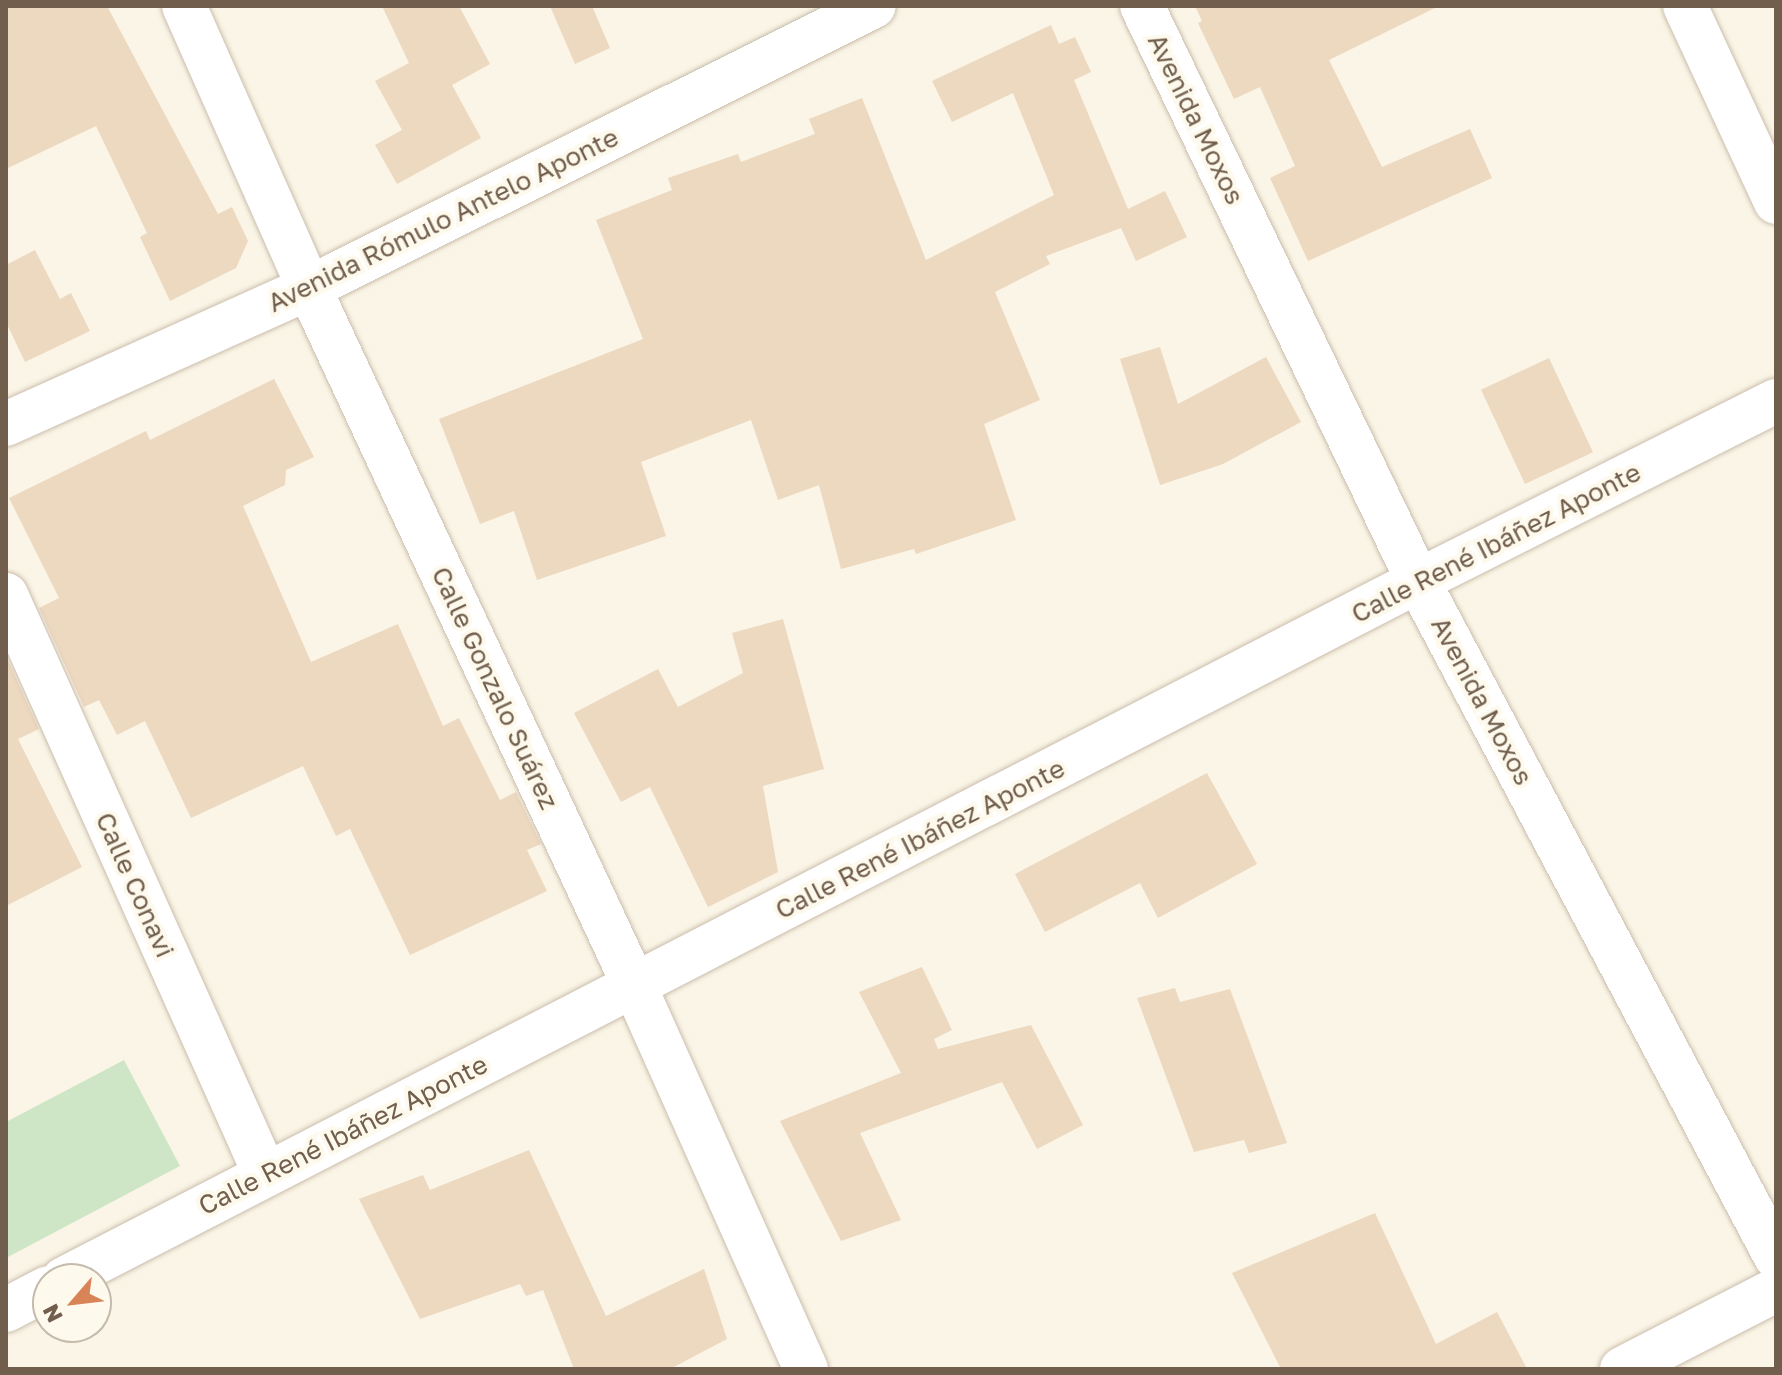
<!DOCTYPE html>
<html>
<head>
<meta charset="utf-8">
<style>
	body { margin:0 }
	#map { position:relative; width:1782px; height:1375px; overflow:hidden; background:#faf5e6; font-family:"Golos Text",sans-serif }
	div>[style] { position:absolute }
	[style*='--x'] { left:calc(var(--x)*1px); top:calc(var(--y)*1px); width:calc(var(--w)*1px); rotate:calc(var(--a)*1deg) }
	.green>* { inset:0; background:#cfe6c6 }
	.building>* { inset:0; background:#edd8c0; transform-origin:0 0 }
	.roads { filter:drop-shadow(0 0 2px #cbbdad) drop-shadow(0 0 2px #cbbdad) }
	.minor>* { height:44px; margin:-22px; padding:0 22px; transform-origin:22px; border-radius:22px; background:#fff }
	span { translate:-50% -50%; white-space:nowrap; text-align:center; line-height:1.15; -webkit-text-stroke:8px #fdf9ec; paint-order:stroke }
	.street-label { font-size:26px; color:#715e4d }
	.frame { position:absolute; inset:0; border:8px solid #715e4d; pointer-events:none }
	.north { position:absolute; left:32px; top:1263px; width:80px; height:80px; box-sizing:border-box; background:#fdf9ec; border:2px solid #c5bbac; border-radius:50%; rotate:242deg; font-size:22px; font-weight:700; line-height:32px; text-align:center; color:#715e4d }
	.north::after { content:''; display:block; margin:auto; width:28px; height:36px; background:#d88457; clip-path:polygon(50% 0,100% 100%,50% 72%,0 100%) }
</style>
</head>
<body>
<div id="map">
	<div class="green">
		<i style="clip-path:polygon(124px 1060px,180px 1166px,6px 1258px,6px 1122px)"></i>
	</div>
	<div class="building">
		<i style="clip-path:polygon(6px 6px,107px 6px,218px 214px,232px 207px,248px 241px,236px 268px,170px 301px,140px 237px,147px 233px,96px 126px,6px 169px)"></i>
		<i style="clip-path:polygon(382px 6px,459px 6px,490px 64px,452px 85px,481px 138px,397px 184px,375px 145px,402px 130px,375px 81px,409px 63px)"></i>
		<i style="clip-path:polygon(550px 6px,592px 6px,610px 48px,575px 64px)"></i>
		<i style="clip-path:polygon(1195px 6px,1439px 6px,1329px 60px,1382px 167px,1470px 129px,1492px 178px,1308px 261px,1270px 178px,1295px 166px,1260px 87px,1234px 99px,1198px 23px,1202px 21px)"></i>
		<i style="clip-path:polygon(1051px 25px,1059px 44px,1075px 37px,1091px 72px,1074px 80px,1128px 209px,1165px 191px,1187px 237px,1136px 261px,1121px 228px,1046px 256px,1050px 264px,995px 292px,1040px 400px,984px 424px,1016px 520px,916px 554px,914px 549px,841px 569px,819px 485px,778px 500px,751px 420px,641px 462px,666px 536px,537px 580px,514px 511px,480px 524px,439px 419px,643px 339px,596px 220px,672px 190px,668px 178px,738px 154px,741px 162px,815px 134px,809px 119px,862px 98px,926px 260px,1054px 195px,1013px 93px,952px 122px,932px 81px)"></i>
		<i style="clip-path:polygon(35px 250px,60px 299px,71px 293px,90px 331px,25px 362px,6px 322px,6px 265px)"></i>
		<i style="clip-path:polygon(1160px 347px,1178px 404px,1266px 357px,1301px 422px,1223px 464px,1160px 485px,1120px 359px)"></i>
		<i style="left:1549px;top:358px;width:104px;height:75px;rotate:65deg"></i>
		<i style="clip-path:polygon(274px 379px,314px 457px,286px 470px,285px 485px,243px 506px,311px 662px,398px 624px,443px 726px,459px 718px,500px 800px,516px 792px,541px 844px,527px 850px,547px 891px,410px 955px,350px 829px,336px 836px,303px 766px,191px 818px,145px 721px,117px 735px,99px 700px,84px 707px,39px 608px,59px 598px,9px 498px,146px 431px,150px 440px)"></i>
		<i style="clip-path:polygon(783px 619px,824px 769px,763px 786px,778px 872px,708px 907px,650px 787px,621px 802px,574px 713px,658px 669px,678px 707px,743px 673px,732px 633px)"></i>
		<i style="clip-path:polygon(6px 656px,39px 729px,18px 739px,82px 867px,6px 906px)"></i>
		<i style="clip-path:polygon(1207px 773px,1257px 864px,1158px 918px,1140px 883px,1045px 932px,1015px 874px)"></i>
		<i style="clip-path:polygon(922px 967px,952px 1030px,934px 1039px,938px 1049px,1031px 1025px,1083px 1125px,1037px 1149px,1002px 1082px,860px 1133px,901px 1220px,841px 1241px,780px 1121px,901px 1073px,859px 992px)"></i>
		<i style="clip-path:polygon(1175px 988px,1180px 1002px,1230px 989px,1287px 1143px,1249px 1153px,1244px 1140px,1194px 1152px,1137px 998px)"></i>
		<i style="clip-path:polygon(529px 1150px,606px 1316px,704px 1269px,727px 1339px,670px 1369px,574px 1369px,543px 1290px,526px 1296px,520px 1284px,420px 1319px,359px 1199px,423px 1175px,430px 1190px)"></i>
		<i style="clip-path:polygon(1375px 1213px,1436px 1344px,1497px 1312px,1527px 1369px,1281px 1369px,1232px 1273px)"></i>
	</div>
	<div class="roads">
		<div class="minor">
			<i style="--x:184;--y:6;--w:308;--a:66.1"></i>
			<i style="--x:309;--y:288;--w:771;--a:65"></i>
			<i style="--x:635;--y:987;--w:419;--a:65.9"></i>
			<i style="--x:1142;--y:6;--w:638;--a:64.36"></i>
			<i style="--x:1418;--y:581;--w:765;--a:62.09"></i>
			<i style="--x:1685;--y:6;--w:216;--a:65.1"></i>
			<i style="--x:6;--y:424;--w:332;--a:-24.2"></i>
			<i style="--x:309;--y:288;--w:631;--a:-26.52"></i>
			<i style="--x:6;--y:595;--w:634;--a:65.9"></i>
			<i style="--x:64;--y:1279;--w:1523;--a:-27.27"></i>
			<i style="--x:1418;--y:581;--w:401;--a:-26.7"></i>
			<i style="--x:6;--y:1310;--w:47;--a:-27.6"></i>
			<i style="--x:1622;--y:1369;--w:173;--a:-27.2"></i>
		</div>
	</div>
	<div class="street-label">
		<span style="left:1196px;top:119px;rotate:64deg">Avenida Moxos</span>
		<span style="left:443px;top:220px;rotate:-26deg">Avenida Rómulo Antelo Aponte</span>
		<span style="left:1496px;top:543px;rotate:-27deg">Calle René Ibáñez Aponte</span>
		<span style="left:495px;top:688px;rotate:65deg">Calle Gonzalo Suárez</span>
		<span style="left:1482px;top:701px;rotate:62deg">Avenida Moxos</span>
		<span style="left:920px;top:839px;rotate:-27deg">Calle René Ibáñez Aponte</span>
		<span style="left:135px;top:885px;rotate:66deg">Calle Conavi</span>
		<span style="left:343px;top:1135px;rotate:-27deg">Calle René Ibáñez Aponte</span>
	</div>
	<div class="frame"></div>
	<div class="north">N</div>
</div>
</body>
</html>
